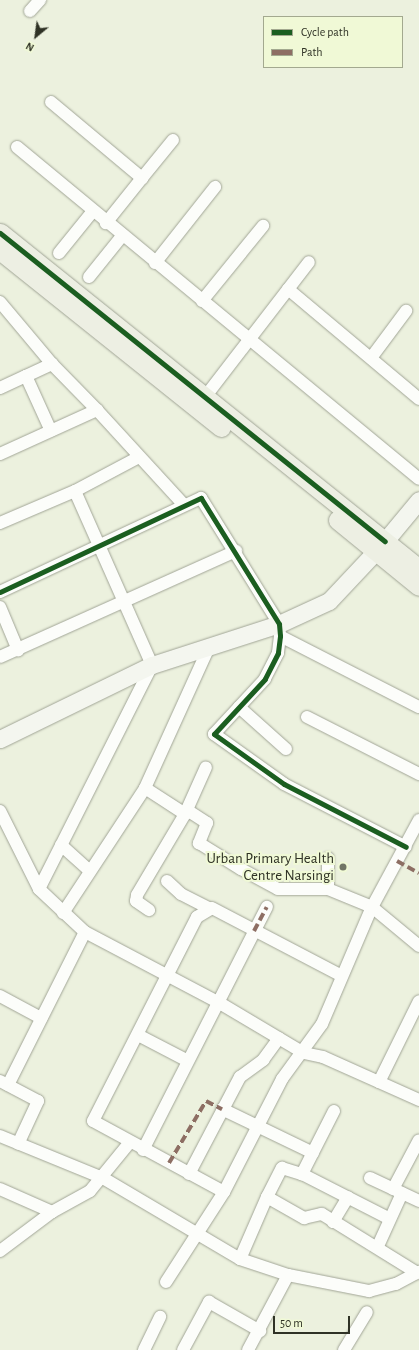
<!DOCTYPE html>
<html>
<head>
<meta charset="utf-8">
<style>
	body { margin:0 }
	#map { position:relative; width:419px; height:1350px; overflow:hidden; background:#ecf1de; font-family:"Alegreya Sans",sans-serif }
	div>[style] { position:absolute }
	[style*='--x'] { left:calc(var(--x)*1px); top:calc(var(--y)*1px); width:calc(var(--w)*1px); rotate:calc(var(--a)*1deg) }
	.roads { filter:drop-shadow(0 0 1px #a1a596) drop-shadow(0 0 1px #a1a596) }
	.street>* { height:12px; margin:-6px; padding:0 6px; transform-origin:6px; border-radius:6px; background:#fcfdfa }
	.secondary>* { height:17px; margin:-8.5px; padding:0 8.5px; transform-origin:8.5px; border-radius:8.5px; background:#f4f6ef }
	.primary>* { height:19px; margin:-9.5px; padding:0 9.5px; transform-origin:9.5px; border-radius:9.5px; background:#edefe3 }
	.quiet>* { height:4px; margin-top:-2px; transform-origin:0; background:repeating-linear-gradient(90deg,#8d6e63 0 8px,transparent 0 12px) }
	.cycleway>* { height:5px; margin:-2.5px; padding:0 2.5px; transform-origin:2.5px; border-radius:2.5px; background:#1b5e20 }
	.dots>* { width:11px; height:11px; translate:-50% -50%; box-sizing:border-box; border:2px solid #f0f9d6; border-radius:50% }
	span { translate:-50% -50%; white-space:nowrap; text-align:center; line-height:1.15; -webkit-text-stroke:4px #f0f9d6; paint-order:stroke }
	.poi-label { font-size:15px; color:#2f3225 }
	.right { translate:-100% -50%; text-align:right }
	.legend { position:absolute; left:263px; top:16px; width:140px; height:52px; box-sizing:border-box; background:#f0f9d6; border:1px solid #a3a98f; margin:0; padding:5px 7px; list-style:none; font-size:12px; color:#2f3225 }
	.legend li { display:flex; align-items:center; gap:8px; height:20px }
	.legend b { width:20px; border:1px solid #a3a98f }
	.north { position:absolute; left:16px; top:16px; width:40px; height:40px; -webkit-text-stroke:3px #f0f9d6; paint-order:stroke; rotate:209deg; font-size:11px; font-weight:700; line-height:16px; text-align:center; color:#2f3225 }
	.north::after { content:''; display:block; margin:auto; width:14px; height:18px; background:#2f3225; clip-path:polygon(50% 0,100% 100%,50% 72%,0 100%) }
	.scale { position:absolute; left:273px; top:1316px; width:77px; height:18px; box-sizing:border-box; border:2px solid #2f3225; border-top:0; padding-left:5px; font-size:12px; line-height:14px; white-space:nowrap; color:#2f3225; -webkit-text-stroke:3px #f0f9d6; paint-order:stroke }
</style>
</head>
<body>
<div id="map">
	<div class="roads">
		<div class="street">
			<i style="--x:30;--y:11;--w:15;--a:-48"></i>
			<i style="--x:51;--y:102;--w:119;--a:39.9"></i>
			<i style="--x:142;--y:178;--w:58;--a:128.7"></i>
			<i style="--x:17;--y:147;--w:521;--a:39.55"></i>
			<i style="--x:142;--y:178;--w:49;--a:-50.8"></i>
			<i style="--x:59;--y:253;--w:54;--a:-51"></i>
			<i style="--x:155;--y:263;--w:97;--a:-51.7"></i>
			<i style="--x:89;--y:277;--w:53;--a:-51.2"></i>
			<i style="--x:288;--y:289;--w:171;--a:40"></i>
			<i style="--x:202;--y:301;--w:97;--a:-50.9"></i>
			<i style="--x:0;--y:302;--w:81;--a:50"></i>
			<i style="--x:52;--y:364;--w:64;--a:45.6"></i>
			<i style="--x:371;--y:358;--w:59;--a:-53.3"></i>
			<i style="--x:26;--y:376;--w:29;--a:-25"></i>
			<i style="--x:0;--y:388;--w:29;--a:-25"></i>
			<i style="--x:26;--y:376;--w:60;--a:65.6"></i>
			<i style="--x:205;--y:397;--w:170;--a:-52.4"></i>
			<i style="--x:0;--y:454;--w:107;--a:-24.4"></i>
			<i style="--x:97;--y:410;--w:129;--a:47.5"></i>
			<i style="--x:0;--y:523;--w:82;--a:-23.1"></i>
			<i style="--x:75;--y:491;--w:72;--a:-28"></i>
			<i style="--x:0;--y:592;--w:222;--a:-25.1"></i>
			<i style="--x:201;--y:498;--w:148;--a:58.2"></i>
			<i style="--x:279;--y:624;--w:12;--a:85"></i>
			<i style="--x:280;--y:636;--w:17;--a:97"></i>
			<i style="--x:278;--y:653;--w:29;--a:117"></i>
			<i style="--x:265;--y:679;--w:75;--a:132.8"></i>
			<i style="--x:214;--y:734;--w:86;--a:35.5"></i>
			<i style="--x:284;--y:784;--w:137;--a:27.3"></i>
			<i style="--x:0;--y:607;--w:47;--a:67.3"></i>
			<i style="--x:280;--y:636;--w:156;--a:27.1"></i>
			<i style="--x:0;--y:657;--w:259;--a:-24.2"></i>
			<i style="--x:239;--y:707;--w:63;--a:41.8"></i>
			<i style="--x:307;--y:717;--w:126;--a:27"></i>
			<i style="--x:145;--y:788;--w:48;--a:33"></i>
			<i style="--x:185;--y:814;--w:94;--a:120.7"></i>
			<i style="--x:137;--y:895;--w:6;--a:99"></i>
			<i style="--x:136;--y:901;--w:16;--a:35"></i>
			<i style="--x:187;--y:810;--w:24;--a:33"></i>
			<i style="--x:207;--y:823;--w:22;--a:112"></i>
			<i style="--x:199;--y:843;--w:49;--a:31.8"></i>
			<i style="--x:241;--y:869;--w:42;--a:28.4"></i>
			<i style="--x:278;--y:889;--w:50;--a:0"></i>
			<i style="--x:328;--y:889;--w:48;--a:22.2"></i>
			<i style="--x:372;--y:907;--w:61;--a:39.7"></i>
			<i style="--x:0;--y:811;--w:87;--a:63.4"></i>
			<i style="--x:39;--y:889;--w:63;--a:43.1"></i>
			<i style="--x:85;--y:932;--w:150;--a:27.8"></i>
			<i style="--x:218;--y:1002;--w:100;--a:30.7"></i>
			<i style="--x:304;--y:1053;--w:19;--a:12"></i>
			<i style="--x:323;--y:1057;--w:105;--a:24.1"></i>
			<i style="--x:185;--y:814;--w:51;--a:-65.9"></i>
			<i style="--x:61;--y:845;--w:39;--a:42"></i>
			<i style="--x:167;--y:881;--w:19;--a:43"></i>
			<i style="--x:181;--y:894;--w:30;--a:27"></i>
			<i style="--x:39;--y:889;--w:251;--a:-63.2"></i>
			<i style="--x:152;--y:665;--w:190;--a:-113.9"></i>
			<i style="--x:328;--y:889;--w:31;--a:-90"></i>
			<i style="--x:63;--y:913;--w:149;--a:-56.7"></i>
			<i style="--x:145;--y:788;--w:153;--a:-65.6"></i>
			<i style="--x:0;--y:996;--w:47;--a:28.2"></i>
			<i style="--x:138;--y:1035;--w:54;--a:27.5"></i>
			<i style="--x:0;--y:1081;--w:43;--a:27.8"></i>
			<i style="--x:38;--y:1101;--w:47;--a:114.9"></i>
			<i style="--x:379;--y:1082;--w:90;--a:-63.7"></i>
			<i style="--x:8;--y:1085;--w:171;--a:-63.3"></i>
			<i style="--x:222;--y:1109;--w:101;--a:25.8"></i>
			<i style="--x:334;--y:1111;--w:71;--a:116.9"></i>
			<i style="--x:302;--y:1174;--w:97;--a:27.1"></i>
			<i style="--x:0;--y:1136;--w:111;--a:22.2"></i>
			<i style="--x:103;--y:1178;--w:159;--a:30.6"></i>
			<i style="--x:240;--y:1259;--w:51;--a:18.4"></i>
			<i style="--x:288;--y:1275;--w:83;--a:11.2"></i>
			<i style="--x:369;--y:1291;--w:28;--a:-15"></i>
			<i style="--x:396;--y:1284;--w:26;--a:-28"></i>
			<i style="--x:143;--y:1150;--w:273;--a:-63"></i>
			<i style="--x:189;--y:1174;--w:110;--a:-62.3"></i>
			<i style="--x:240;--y:1077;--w:29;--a:-36"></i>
			<i style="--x:263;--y:1060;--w:27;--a:-54"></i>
			<i style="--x:370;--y:1178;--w:54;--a:25.1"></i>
			<i style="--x:0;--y:1189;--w:57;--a:23.9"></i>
			<i style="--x:393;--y:1189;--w:55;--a:-62"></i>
			<i style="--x:224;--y:1192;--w:149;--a:-151.5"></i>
			<i style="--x:93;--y:1121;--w:229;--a:-63"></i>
			<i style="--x:197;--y:917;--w:17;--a:-31"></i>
			<i style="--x:212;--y:908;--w:144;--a:27.6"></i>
			<i style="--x:267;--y:1197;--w:33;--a:-63"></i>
			<i style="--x:282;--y:1168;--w:21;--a:17"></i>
			<i style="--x:333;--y:1222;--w:29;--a:-59"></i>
			<i style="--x:378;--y:1246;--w:58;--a:-65.6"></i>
			<i style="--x:0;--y:1251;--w:65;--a:-36.9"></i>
			<i style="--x:52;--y:1212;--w:43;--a:-28.9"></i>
			<i style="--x:90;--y:1191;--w:63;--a:-50.8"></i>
			<i style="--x:240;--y:1259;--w:68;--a:-66.5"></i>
			<i style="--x:267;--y:1197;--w:43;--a:29.6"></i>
			<i style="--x:304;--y:1218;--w:18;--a:-13"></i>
			<i style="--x:322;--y:1214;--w:112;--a:31.8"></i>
			<i style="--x:166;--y:1282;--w:107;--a:-57.2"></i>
			<i style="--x:224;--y:1192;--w:127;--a:-62.8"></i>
			<i style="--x:282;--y:1079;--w:68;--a:-54"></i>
			<i style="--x:322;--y:1024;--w:127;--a:-66.9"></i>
			<i style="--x:372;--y:907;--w:99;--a:-61.6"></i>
			<i style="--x:144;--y:1350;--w:37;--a:-64"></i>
			<i style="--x:183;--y:1350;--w:55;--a:-61.6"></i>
			<i style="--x:209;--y:1302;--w:59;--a:29.6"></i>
			<i style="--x:248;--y:1350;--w:85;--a:-61.9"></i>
			<i style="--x:344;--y:1350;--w:44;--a:-58.8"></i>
		</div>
		<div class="secondary">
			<i style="--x:385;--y:541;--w:53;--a:-50.3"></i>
			<i style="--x:0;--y:739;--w:169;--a:-26"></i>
			<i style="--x:152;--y:665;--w:133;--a:-17.9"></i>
			<i style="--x:279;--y:624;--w:55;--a:-24.7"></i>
			<i style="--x:329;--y:601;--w:69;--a:-46.8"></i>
		</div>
		<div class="primary">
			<i style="--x:0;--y:233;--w:537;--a:38.73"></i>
			<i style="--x:0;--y:250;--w:283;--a:38.7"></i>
			<i style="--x:338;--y:520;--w:104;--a:39.2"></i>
		</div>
	</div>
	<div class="quiet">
		<i style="--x:397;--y:861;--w:25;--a:29"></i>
		<i style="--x:254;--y:931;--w:27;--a:-62"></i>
		<i style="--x:169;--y:1163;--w:72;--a:-59.2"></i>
		<i style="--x:206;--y:1101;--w:18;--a:27"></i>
	</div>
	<div class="cycleway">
		<i style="--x:0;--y:233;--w:493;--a:38.7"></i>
		<i style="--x:0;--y:592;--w:222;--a:-25.1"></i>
		<i style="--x:201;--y:498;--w:148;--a:58.2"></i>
		<i style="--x:279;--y:624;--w:12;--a:85"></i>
		<i style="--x:280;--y:636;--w:17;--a:97"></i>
		<i style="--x:278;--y:653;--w:29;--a:117"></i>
		<i style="--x:265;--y:679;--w:75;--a:132.8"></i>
		<i style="--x:214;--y:734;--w:86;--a:35.5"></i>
		<i style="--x:284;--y:784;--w:137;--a:27.3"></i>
	</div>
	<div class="dots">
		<i style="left:343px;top:867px;background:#717566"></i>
	</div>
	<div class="poi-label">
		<span class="right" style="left:334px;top:867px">Urban Primary Health<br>Centre Narsingi</span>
	</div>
	<ul class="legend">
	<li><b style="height:5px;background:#1b5e20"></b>Cycle path</li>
	<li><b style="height:5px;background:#8d6e63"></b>Path</li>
	</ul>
	<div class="north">N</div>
	<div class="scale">50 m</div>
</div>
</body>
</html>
